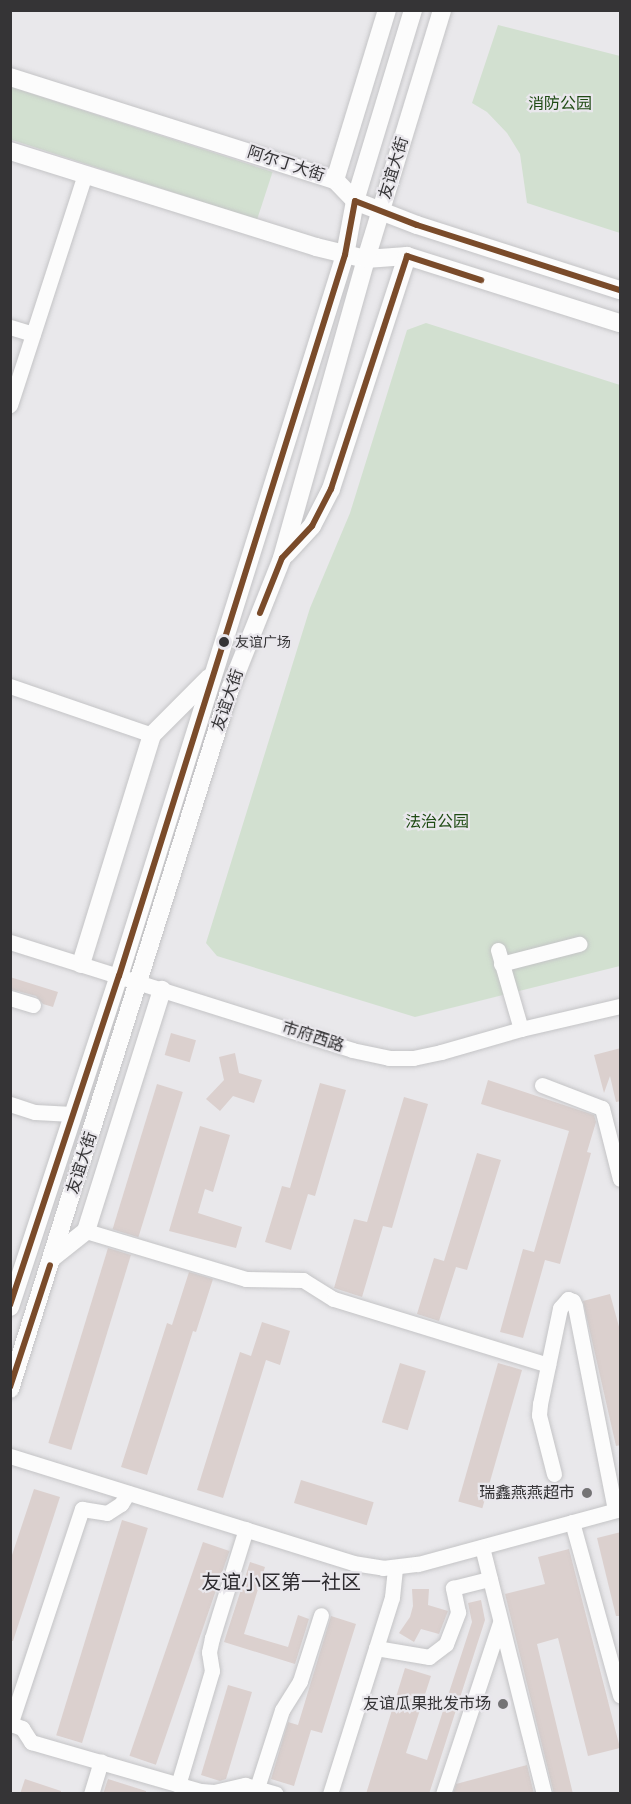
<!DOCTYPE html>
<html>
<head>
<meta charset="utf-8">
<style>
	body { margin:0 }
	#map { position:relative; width:631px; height:1804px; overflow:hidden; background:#e9e8eb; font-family:"Public Sans","Noto Sans SC",sans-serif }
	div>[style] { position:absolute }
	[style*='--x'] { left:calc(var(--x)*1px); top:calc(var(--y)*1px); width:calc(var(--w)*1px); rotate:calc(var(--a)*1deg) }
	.green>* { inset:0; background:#d2e0d0; transform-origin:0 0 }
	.building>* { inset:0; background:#dbd0ce; transform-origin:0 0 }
	.roads { filter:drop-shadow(0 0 2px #c4c4c6) drop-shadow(0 0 2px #c4c4c6) }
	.minor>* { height:15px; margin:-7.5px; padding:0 7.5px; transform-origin:7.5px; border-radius:7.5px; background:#fcfcfc }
	.major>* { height:18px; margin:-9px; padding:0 9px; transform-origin:9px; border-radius:9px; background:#fcfcfc }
	.bus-1>* { height:6px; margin:-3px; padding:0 3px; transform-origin:3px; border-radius:3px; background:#7a4b2a }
	.dots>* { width:16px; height:16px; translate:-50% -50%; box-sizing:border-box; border:3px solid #e9e7ec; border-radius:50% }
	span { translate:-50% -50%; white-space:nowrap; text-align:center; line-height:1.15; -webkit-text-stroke:4.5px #e9e7ec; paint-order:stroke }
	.bus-label { font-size:14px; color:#353436 }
	.left { translate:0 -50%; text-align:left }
	.park-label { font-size:16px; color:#1f4b14 }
	.street-label { font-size:16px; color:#353436 }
	.poi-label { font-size:16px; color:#353436 }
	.right { translate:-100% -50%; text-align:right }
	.quarter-label { font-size:20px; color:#2d2b2f }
	.frame { position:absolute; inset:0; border:12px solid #353436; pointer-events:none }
</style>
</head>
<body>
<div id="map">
	<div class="green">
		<i style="clip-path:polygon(498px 25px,620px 56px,620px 233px,527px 203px,520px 154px,507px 133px,487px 112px,472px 103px)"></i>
		<i style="left:11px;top:87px;width:275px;height:50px;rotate:18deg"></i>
		<i style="clip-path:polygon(426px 323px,620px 385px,620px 966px,415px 1017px,217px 956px,206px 943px,310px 608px,350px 513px,407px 330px)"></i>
	</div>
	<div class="building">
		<i style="clip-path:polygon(10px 977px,58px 992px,53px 1007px,43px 1004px,36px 996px,10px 989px)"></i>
		<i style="left:171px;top:1033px;width:26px;height:23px;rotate:16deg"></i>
		<i style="clip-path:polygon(621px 1048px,621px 1101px,616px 1102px,610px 1076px,604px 1093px,594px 1055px)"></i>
		<i style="clip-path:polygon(235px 1053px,239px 1073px,262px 1080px,254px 1103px,233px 1096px,220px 1111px,206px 1099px,224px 1080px,219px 1057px)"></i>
		<i style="clip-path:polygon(488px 1080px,594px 1115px,596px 1122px,587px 1152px,591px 1153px,560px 1264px,545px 1260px,523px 1338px,500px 1332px,523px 1249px,534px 1252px,569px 1131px,481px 1104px)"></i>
		<i style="clip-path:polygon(320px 1083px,346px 1090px,315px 1196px,308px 1194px,291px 1250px,265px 1242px,282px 1186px,290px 1188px)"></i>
		<i style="left:157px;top:1084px;width:27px;height:152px;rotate:17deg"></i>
		<i style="clip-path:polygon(404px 1097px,428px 1104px,392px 1228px,383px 1226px,362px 1297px,334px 1288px,354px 1219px,367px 1222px)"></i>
		<i style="clip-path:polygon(200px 1126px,230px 1135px,213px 1192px,205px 1189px,198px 1213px,242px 1227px,236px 1248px,169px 1231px)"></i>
		<i style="clip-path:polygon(477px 1153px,501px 1160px,467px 1270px,456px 1267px,439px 1321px,417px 1314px,434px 1258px,444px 1261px)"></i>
		<i style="left:108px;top:1248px;width:24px;height:204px;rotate:17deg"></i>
		<i style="clip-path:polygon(189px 1272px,213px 1279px,196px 1332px,193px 1331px,147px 1475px,121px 1467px,167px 1323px,172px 1325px)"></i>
		<i style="clip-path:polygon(610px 1294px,621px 1334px,621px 1445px,616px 1446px,583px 1301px)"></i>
		<i style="clip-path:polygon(262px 1322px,290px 1331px,280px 1365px,266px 1360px,223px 1498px,197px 1490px,240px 1352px,251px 1356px)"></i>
		<i style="left:400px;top:1363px;width:27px;height:62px;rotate:17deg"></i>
		<i style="left:498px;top:1363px;width:25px;height:144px;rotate:16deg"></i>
		<i style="left:301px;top:1480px;width:76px;height:24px;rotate:17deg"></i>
		<i style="clip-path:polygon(34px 1489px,60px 1497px,13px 1641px,10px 1641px,10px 1561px)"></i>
		<i style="left:122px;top:1520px;width:27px;height:225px;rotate:17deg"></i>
		<i style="clip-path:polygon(621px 1532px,621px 1616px,616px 1616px,597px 1538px)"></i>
		<i style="left:203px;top:1542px;width:28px;height:226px;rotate:19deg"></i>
		<i style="clip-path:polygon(569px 1549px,620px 1748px,588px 1756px,558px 1638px,537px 1644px,573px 1794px,554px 1794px,505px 1594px,545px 1584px,538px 1557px)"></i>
		<i style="clip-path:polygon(250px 1562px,265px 1567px,244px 1634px,288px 1647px,298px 1615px,309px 1619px,295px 1664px,224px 1642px)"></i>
		<i style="clip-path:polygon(412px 1589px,429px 1589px,428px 1605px,448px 1611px,439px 1634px,421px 1629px,414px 1642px,399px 1633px,410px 1617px,413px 1606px)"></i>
		<i style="clip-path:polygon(481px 1600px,485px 1620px,429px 1794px,366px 1794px,405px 1668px,431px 1676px,406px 1753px,427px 1760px,472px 1622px,468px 1603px)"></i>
		<i style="clip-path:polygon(331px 1616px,356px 1624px,322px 1733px,311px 1730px,294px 1786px,271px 1779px,288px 1722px,298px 1725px)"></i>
		<i style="clip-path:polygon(228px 1685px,252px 1692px,226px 1779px,220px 1781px,201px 1775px)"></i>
		<i style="clip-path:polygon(527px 1765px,534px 1794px,453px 1794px,456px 1784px)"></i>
		<i style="clip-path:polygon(25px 1779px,61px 1791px,61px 1794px,20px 1794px)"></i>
		<i style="clip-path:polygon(108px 1779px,146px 1791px,146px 1794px,103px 1794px)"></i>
	</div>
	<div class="roads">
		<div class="minor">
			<i style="--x:10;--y:327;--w:24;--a:17"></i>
			<i style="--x:10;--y:405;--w:243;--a:-72"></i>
			<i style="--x:10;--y:686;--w:150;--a:19"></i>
			<i style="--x:10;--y:942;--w:359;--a:17.5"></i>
			<i style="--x:352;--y:1050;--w:38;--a:12"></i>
			<i style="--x:389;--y:1058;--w:24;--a:0"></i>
			<i style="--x:413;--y:1058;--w:29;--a:-12"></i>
			<i style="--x:441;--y:1052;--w:83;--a:-16"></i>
			<i style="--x:521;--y:1029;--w:102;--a:-13.1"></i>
			<i style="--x:498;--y:950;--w:82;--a:73.8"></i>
			<i style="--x:501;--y:964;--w:81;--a:-14.4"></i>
			<i style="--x:10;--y:998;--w:24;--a:17"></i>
			<i style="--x:542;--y:1085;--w:64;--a:21"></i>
			<i style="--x:602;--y:1108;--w:73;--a:75.8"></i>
			<i style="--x:10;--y:1104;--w:26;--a:18"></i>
			<i style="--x:35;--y:1112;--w:37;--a:3"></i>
			<i style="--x:86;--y:1231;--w:167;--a:16.7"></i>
			<i style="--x:246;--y:1279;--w:57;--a:1"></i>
			<i style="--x:303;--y:1280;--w:36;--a:32"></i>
			<i style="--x:334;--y:1299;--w:224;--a:17.1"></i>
			<i style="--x:10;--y:1456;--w:359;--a:17.3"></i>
			<i style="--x:353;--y:1563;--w:30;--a:9"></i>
			<i style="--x:383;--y:1568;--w:35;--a:-7"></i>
			<i style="--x:418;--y:1564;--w:209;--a:-15.2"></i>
			<i style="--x:554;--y:1474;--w:61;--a:-104.3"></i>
			<i style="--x:539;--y:1415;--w:11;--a:-85"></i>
			<i style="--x:540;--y:1404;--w:98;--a:-78.2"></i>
			<i style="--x:560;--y:1308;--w:12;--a:-48"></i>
			<i style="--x:568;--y:1299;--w:5;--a:22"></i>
			<i style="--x:573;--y:1301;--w:5;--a:68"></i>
			<i style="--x:575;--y:1306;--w:208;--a:78.9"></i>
			<i style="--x:572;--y:1522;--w:180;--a:74.5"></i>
			<i style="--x:482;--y:1547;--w:255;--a:75.9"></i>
			<i style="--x:376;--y:1648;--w:54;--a:9.6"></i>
			<i style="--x:429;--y:1657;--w:21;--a:-37"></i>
			<i style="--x:446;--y:1644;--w:34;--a:-69"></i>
			<i style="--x:458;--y:1612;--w:25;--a:-102"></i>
			<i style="--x:453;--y:1588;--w:38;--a:-14"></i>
			<i style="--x:11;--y:1724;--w:12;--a:20"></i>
			<i style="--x:22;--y:1728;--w:17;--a:57"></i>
			<i style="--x:31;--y:1742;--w:177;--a:16.1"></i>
			<i style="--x:201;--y:1791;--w:13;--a:4"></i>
			<i style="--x:214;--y:1792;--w:32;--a:-13"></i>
			<i style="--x:245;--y:1785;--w:32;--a:16"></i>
			<i style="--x:10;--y:1725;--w:228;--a:-71.6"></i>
			<i style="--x:82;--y:1509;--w:25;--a:9"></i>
			<i style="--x:107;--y:1513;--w:17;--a:-33"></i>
			<i style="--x:121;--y:1504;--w:13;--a:-58"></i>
			<i style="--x:178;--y:1785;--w:119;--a:-73.4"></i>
			<i style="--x:212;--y:1671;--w:19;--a:-99"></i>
			<i style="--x:209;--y:1652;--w:14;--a:-78"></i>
			<i style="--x:212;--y:1638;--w:114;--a:-72.7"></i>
			<i style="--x:91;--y:1794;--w:34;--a:-73"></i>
			<i style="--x:255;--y:1794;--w:88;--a:-72.2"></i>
			<i style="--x:282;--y:1710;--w:34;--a:-58"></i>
			<i style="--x:300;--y:1681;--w:69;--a:-72.3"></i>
			<i style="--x:330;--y:1794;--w:207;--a:-72.5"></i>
			<i style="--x:392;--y:1597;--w:30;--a:-84"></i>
			<i style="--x:443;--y:1794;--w:180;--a:-71.6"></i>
		</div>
		<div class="major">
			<i style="--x:10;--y:77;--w:341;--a:17.6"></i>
			<i style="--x:335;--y:180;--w:29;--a:46"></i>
			<i style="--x:355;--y:201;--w:66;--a:21.2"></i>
			<i style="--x:417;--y:225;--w:213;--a:17.8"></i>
			<i style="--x:10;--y:151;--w:321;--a:17.4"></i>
			<i style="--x:316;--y:247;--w:51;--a:13.5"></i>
			<i style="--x:366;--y:259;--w:41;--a:-4.2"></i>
			<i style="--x:407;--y:256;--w:223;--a:17.5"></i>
			<i style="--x:335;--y:180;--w:178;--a:-73"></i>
			<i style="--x:286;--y:554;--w:38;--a:-47"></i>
			<i style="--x:312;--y:526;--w:42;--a:-62.8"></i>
			<i style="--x:331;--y:489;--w:245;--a:-71.9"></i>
			<i style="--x:81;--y:964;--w:240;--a:-72.8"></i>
			<i style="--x:152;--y:735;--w:81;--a:-45"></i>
			<i style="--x:52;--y:1258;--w:43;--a:-38.5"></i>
			<i style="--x:86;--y:1231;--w:253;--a:-72.5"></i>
			<i style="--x:10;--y:1307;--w:348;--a:-71.8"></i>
			<i style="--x:119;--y:976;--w:756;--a:-72.6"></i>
			<i style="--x:345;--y:255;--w:55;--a:-79.5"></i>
			<i style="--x:355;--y:201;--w:200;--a:-73.1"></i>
			<i style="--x:10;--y:1389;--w:734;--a:-72.55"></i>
			<i style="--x:230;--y:689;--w:141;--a:-68.3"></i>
			<i style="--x:282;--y:558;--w:311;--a:-74.3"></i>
			<i style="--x:366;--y:259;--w:260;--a:-73"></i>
		</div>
	</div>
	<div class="bus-1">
		<i style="--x:260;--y:613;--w:59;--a:-68.2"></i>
		<i style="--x:282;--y:558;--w:44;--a:-46.8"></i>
		<i style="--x:312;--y:526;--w:42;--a:-62.8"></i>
		<i style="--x:331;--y:489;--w:245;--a:-71.9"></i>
		<i style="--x:407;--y:256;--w:78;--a:18"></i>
		<i style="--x:10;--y:1305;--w:347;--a:-71.7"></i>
		<i style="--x:119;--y:976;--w:756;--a:-72.6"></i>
		<i style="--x:345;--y:255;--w:55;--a:-79.5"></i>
		<i style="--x:355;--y:201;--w:66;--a:21.2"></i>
		<i style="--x:417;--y:225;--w:213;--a:17.8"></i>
		<i style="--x:10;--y:1387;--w:128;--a:-71.8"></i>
	</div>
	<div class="dots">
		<i style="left:224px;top:642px;background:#353436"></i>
		<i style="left:587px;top:1493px;background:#747375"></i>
		<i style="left:503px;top:1704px;background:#747375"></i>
	</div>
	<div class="bus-label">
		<span class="left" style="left:235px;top:642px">友谊广场</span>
	</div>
	<div class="park-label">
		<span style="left:560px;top:104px">消防公园</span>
		<span style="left:437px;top:822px">法治公园</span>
	</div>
	<div class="street-label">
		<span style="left:286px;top:164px;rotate:18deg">阿尔丁大街</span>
		<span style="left:394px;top:168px;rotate:-73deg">友谊大街</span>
		<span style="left:228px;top:700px;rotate:-71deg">友谊大街</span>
		<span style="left:313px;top:1037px;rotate:18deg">市府西路</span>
		<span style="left:82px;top:1163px;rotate:-72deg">友谊大街</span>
	</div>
	<div class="poi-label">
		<span class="right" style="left:575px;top:1493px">瑞鑫燕燕超市</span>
		<span class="right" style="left:491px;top:1704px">友谊瓜果批发市场</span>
	</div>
	<div class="quarter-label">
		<span style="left:281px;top:1582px">友谊小区第一社区</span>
	</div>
	<div class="frame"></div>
</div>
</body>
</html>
